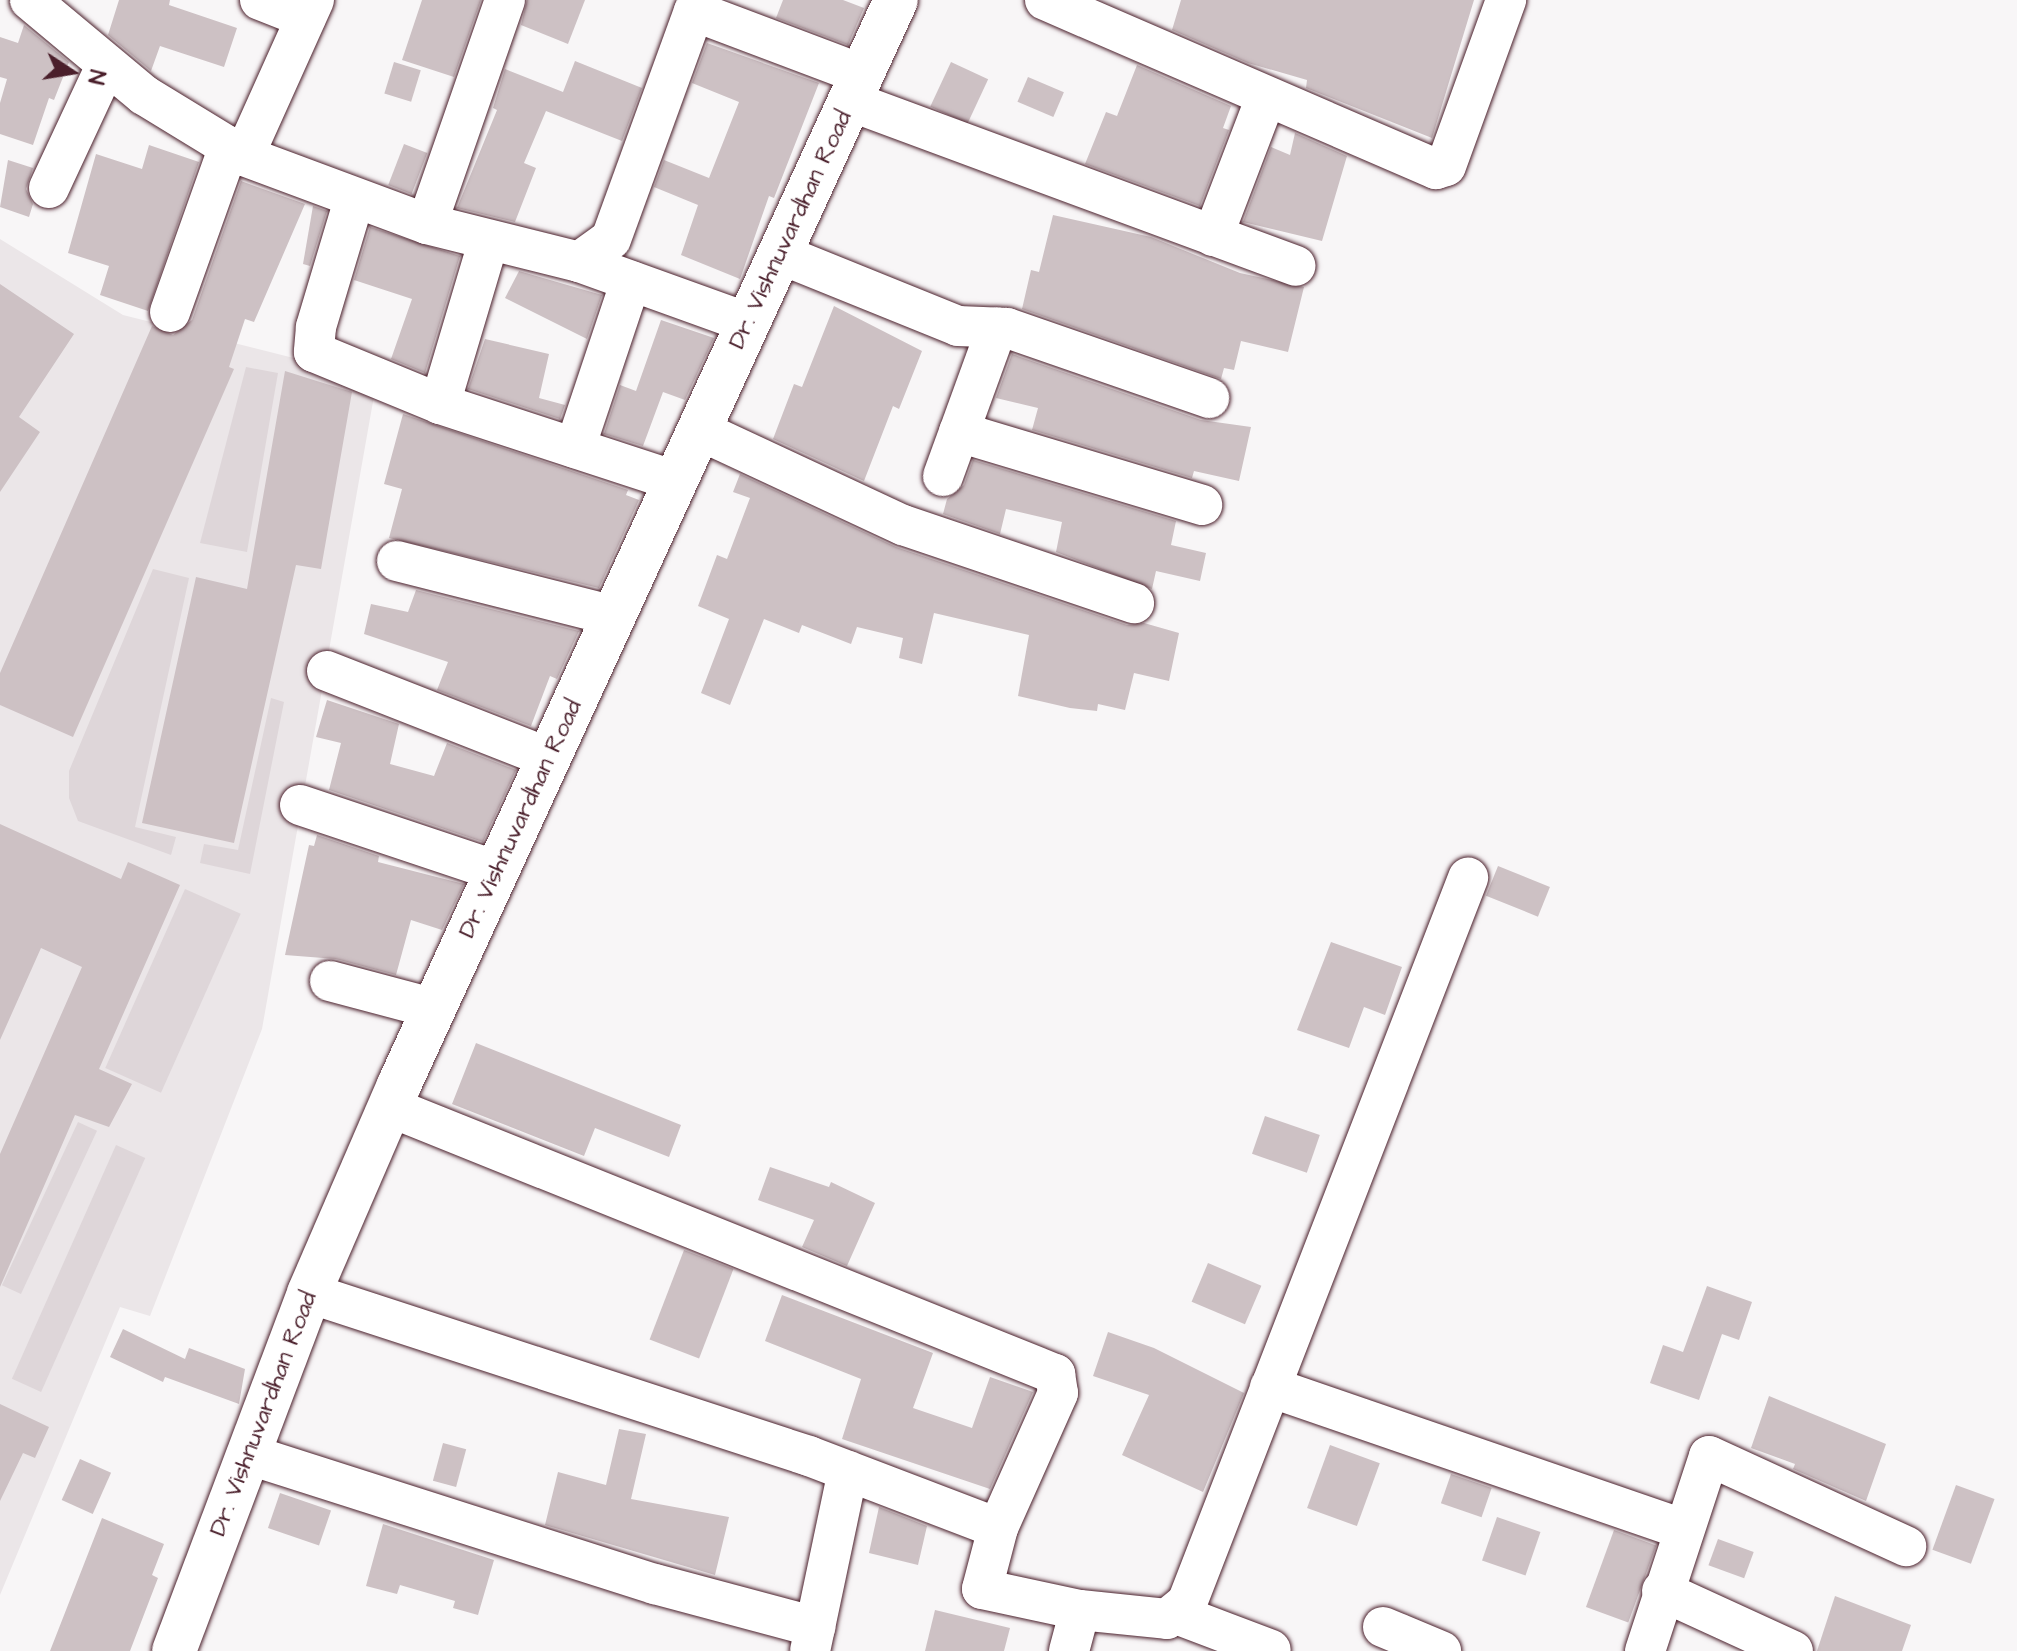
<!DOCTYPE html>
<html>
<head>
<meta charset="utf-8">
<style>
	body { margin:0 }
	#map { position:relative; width:2017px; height:1651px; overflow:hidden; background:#f8f6f7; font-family:"Architects Daughter",sans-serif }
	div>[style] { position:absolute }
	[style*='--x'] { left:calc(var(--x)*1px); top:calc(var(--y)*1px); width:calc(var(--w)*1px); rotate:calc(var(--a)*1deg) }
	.built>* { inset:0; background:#ebe6e8 }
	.green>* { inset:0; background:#ded6d9; transform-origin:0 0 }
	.building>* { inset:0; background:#cdc1c4; transform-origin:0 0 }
	.roads { filter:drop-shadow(0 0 2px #4a1f2b) drop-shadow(0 0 2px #4a1f2b) }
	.minor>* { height:40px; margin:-20px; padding:0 20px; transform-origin:20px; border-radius:20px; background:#fff }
	.major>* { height:44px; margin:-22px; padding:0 22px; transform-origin:22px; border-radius:22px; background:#fff }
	span { translate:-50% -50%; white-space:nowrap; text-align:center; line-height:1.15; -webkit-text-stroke:7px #fff; paint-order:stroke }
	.street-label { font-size:24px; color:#4a1f2b }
	.north { position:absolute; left:32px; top:32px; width:80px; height:80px; -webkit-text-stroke:6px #fff; paint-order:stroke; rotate:102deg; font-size:22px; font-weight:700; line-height:32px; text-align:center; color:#4a1f2b }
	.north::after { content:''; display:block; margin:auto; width:28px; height:36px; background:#4a1f2b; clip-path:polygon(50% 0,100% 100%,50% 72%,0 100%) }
</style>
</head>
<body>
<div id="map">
	<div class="built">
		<i style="clip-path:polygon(0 239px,123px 315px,377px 379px,262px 1029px,150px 1316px,120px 1307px,0 1595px)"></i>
	</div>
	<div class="green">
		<i style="clip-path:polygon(246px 367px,278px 373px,247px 552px,200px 543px)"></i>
		<i style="clip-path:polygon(153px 569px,189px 578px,135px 827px,176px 837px,171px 855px,78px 821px,69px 798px,69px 771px)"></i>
		<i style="clip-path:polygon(271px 698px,284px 702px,250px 874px,200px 863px,204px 844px,238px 850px)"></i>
		<i style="left:185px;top:889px;width:61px;height:196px;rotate:24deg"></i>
		<i style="left:78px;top:1122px;width:21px;height:180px;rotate:25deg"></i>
		<i style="left:116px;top:1145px;width:32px;height:256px;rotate:24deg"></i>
	</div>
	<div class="building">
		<i style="clip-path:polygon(119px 0,170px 0,169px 5px,237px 28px,224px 67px,160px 46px,151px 71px,108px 35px)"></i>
		<i style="clip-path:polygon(422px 0,481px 0,454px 77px,402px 60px)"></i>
		<i style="clip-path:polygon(527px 0,585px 0,568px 44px,521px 25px)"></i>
		<i style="clip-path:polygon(783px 0,843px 0,864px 8px,848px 45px,776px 18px)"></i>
		<i style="clip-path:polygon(1181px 0,1474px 0,1432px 138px,1306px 88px,1307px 80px,1248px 63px,1172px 30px)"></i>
		<i style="clip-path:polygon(24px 25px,69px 62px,54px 100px,49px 98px,33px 145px,0 134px,0 103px,7px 79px,0 77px,0 37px,18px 43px)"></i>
		<i style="clip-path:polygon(707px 43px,819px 83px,774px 198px,769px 196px,740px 279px,681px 255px,698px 205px,654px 187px,664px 160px,709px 178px,739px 102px,692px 83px)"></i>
		<i style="clip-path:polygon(575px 61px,642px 88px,622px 141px,546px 111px,524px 163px,536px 168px,515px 222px,457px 208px,497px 110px,493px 108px,505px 69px,563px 92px)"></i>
		<i style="left:394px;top:62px;width:28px;height:33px;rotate:17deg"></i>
		<i style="left:951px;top:62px;width:41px;height:49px;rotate:25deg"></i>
		<i style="clip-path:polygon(1137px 65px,1231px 106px,1223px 128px,1229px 130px,1200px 206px,1085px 164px,1106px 112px,1117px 116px)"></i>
		<i style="left:1028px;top:77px;width:39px;height:27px;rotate:23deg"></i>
		<i style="clip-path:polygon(1295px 133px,1347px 156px,1322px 241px,1243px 222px,1271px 147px,1290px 155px)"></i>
		<i style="left:404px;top:144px;width:25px;height:44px;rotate:21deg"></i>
		<i style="clip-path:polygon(149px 145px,199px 162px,148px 311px,100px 295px,109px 266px,68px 253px,96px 154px,142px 169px)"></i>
		<i style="clip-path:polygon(8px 160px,33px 168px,26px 189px,33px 204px,29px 217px,0 207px)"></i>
		<i style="clip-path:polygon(241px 181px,305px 204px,254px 322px,245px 319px,229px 367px,234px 369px,73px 737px,0 705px,0 673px,152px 326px,173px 335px,192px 320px)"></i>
		<i style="clip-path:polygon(313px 206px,327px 211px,310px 266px,303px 264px)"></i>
		<i style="clip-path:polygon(1053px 215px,1151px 237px,1240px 273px,1304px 287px,1288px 352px,1241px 341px,1234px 370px,1224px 368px,1221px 379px,1022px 309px,1031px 270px,1039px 272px)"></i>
		<i style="clip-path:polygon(370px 227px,460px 256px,425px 373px,391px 359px,412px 299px,354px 280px)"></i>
		<i style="clip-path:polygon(519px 271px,602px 295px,587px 339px,505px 298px)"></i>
		<i style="clip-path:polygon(0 284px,74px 334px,19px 417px,40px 432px,0 492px)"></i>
		<i style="clip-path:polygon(834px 306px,922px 351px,899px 409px,893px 406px,864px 481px,773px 439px,794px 384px,802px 387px)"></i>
		<i style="clip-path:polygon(661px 320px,714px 338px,685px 400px,663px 392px,643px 446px,604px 434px,620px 385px,636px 391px)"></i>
		<i style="clip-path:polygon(485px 339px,549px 354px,539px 398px,565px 405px,560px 419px,468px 389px)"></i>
		<i style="clip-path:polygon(1012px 354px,1201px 420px,1251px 427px,1239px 481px,1194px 471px,1192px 478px,1032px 430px,1038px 408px,996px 398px)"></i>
		<i style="clip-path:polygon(285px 371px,352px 392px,321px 569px,296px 565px,234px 843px,142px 823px,196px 577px,247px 589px)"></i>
		<i style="clip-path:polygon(403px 414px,628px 490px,626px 495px,639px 500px,599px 588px,389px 538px,402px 489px,384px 484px)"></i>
		<i style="clip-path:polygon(973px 460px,1176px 521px,1171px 545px,1206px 553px,1200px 581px,1156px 571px,1152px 589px,1056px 552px,1062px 522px,1006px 509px,1000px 534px,943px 514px,947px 499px,964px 485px)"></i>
		<i style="clip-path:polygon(740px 474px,896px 547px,1127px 625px,1144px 623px,1179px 633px,1169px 681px,1134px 673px,1125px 710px,1098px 704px,1097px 711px,1070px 708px,1018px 696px,1029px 635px,934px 613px,922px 664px,899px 658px,903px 638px,857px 627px,851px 644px,802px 625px,799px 633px,764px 619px,730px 705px,701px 693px,729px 619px,698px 606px,717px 555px,727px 559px,750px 498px,733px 492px)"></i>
		<i style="clip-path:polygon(416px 590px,579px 631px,557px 679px,550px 676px,531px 726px,437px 690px,448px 662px,364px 634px,371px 604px,408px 612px)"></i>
		<i style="clip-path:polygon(327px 700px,399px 724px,390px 764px,434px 776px,447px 743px,516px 770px,483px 842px,329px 790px,341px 743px,316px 737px)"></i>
		<i style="clip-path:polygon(0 824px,121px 879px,128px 862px,180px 885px,99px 1069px,132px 1084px,109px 1127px,75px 1115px,0 1287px,0 1154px,82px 967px,41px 948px,0 1040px)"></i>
		<i style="clip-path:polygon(317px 835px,379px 856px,378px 862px,464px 884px,442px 930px,411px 920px,396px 975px,336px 959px,285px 955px,309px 845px,314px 846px)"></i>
		<i style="left:1498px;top:866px;width:56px;height:32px;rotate:22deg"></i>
		<i style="clip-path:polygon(1331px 942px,1402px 967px,1385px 1015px,1364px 1007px,1349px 1048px,1297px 1030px)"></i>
		<i style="clip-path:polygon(476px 1043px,681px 1125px,669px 1157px,595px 1128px,584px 1156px,452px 1104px)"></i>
		<i style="left:1265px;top:1116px;width:58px;height:40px;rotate:19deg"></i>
		<i style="clip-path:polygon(770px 1167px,829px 1187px,831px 1182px,875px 1203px,847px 1266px,802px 1247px,814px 1220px,758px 1200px)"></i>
		<i style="left:684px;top:1250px;width:53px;height:96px;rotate:21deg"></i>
		<i style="left:1208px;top:1263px;width:58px;height:42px;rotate:23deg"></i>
		<i style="clip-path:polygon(1707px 1286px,1752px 1302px,1739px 1340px,1722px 1334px,1699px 1400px,1650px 1383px,1663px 1345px,1683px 1352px)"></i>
		<i style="clip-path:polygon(782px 1295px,933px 1353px,913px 1408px,972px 1428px,990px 1377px,1033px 1392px,990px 1489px,842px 1439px,861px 1379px,765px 1341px)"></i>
		<i style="clip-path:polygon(123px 1329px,185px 1359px,189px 1348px,245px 1369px,239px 1404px,165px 1377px,163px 1382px,110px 1357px)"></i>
		<i style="clip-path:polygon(1108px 1332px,1154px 1348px,1244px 1393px,1203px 1492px,1122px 1455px,1149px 1395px,1093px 1376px)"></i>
		<i style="clip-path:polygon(1769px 1396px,1886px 1444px,1866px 1501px,1793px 1469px,1795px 1464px,1751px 1448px)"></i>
		<i style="clip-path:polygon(0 1404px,49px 1427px,35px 1458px,23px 1453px,0 1501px)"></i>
		<i style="clip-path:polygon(619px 1429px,646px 1434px,631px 1499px,729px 1517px,715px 1575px,545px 1525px,558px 1472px,606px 1485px)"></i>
		<i style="left:443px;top:1443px;width:24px;height:39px;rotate:15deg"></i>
		<i style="left:1330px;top:1445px;width:53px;height:67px;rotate:20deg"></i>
		<i style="left:80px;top:1459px;width:34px;height:45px;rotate:24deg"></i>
		<i style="left:1451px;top:1474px;width:43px;height:31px;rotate:19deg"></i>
		<i style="left:1956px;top:1485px;width:41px;height:69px;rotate:20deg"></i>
		<i style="left:280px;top:1493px;width:54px;height:37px;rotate:19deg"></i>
		<i style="clip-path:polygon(879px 1507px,927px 1526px,918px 1565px,869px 1553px)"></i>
		<i style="left:1497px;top:1517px;width:46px;height:46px;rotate:19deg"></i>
		<i style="clip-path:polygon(102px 1518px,164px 1544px,152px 1575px,158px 1578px,130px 1651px,50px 1651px)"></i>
		<i style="clip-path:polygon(383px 1524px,494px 1560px,478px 1615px,453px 1608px,455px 1601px,400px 1585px,397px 1594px,366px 1586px)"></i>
		<i style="left:1614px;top:1530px;width:45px;height:82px;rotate:20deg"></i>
		<i style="left:1718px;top:1539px;width:38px;height:28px;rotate:20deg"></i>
		<i style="clip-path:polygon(1835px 1596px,1911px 1625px,1902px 1651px,1817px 1651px)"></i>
		<i style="clip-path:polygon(935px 1610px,1010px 1628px,1004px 1651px,925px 1651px)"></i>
	</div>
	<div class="roads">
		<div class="minor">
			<i style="--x:30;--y:0;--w:148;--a:39.8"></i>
			<i style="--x:144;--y:95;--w:117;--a:31.4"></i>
			<i style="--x:260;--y:0;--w:49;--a:21.4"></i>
			<i style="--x:314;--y:0;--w:171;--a:114.2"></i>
			<i style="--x:244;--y:156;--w:195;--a:20.4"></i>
			<i style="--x:427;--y:224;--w:157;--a:14"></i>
			<i style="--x:579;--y:262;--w:39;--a:-36"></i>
			<i style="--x:611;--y:239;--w:243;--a:-70"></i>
			<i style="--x:694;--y:11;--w:181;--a:20.7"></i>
			<i style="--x:1045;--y:0;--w:426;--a:23.4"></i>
			<i style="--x:1436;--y:169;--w:10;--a:-17"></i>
			<i style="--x:1446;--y:166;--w:177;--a:-70.1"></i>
			<i style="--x:850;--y:101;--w:475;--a:20.3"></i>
			<i style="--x:49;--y:188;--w:135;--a:-65"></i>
			<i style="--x:354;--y:200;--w:133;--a:106.7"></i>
			<i style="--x:316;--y:327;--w:25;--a:95"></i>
			<i style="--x:314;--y:352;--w:136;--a:22.4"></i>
			<i style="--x:440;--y:404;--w:247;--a:18.1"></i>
			<i style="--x:427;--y:224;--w:237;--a:-70.8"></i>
			<i style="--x:1213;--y:236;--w:149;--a:-69.1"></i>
			<i style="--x:780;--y:254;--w:192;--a:22"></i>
			<i style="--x:958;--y:326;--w:49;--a:2.3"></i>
			<i style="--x:1007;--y:328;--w:214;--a:19.1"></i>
			<i style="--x:579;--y:262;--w:180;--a:19.8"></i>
			<i style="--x:170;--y:312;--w:176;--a:-70.4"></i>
			<i style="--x:440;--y:404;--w:168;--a:-73.4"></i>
			<i style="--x:699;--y:430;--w:225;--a:25"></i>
			<i style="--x:903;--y:525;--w:244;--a:18.7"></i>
			<i style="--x:959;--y:432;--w:254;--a:16.7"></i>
			<i style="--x:575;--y:448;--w:176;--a:-71.5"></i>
			<i style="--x:943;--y:476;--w:158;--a:-70"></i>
			<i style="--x:397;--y:561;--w:224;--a:14.2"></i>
			<i style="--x:327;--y:671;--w:238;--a:21.4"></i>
			<i style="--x:300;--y:805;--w:208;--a:18.5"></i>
			<i style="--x:330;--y:981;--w:109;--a:14.9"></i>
			<i style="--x:390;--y:1107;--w:717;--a:21.88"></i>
			<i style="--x:1055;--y:1374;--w:19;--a:81"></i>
			<i style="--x:1058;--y:1393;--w:148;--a:114"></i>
			<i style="--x:998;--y:1528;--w:63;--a:104.7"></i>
			<i style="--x:982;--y:1589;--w:100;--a:12.1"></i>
			<i style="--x:1080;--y:1610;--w:87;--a:5.9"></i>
			<i style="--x:1167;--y:1619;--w:26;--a:-39"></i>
			<i style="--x:1187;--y:1603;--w:778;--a:-68.81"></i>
			<i style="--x:309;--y:1293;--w:526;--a:18.06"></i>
			<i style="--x:809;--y:1456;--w:202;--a:20.9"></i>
			<i style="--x:1270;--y:1387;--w:437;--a:19"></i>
			<i style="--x:247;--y:1454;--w:428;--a:17.7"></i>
			<i style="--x:655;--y:1584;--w:166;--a:15"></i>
			<i style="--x:1662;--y:1591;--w:144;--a:24.6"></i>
			<i style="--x:1179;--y:1615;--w:98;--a:20.8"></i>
			<i style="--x:1383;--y:1627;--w:63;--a:22.5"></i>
			<i style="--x:810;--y:1651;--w:184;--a:-78.1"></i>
			<i style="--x:1069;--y:1651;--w:42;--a:-75"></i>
			<i style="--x:1645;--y:1651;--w:205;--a:-71.8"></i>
			<i style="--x:1709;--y:1456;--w:217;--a:24.6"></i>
		</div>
		<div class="major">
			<i style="--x:174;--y:1651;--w:383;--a:-69.3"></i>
			<i style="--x:309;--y:1293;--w:227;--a:-66.6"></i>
			<i style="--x:399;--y:1085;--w:1193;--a:-65.39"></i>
		</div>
	</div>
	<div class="street-label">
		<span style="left:791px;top:230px;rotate:-65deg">Dr. Vishnuvardhan Road</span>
		<span style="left:521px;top:819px;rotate:-65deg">Dr. Vishnuvardhan Road</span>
		<span style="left:264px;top:1414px;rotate:-69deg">Dr. Vishnuvardhan Road</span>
	</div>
	<div class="north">N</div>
</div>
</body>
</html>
